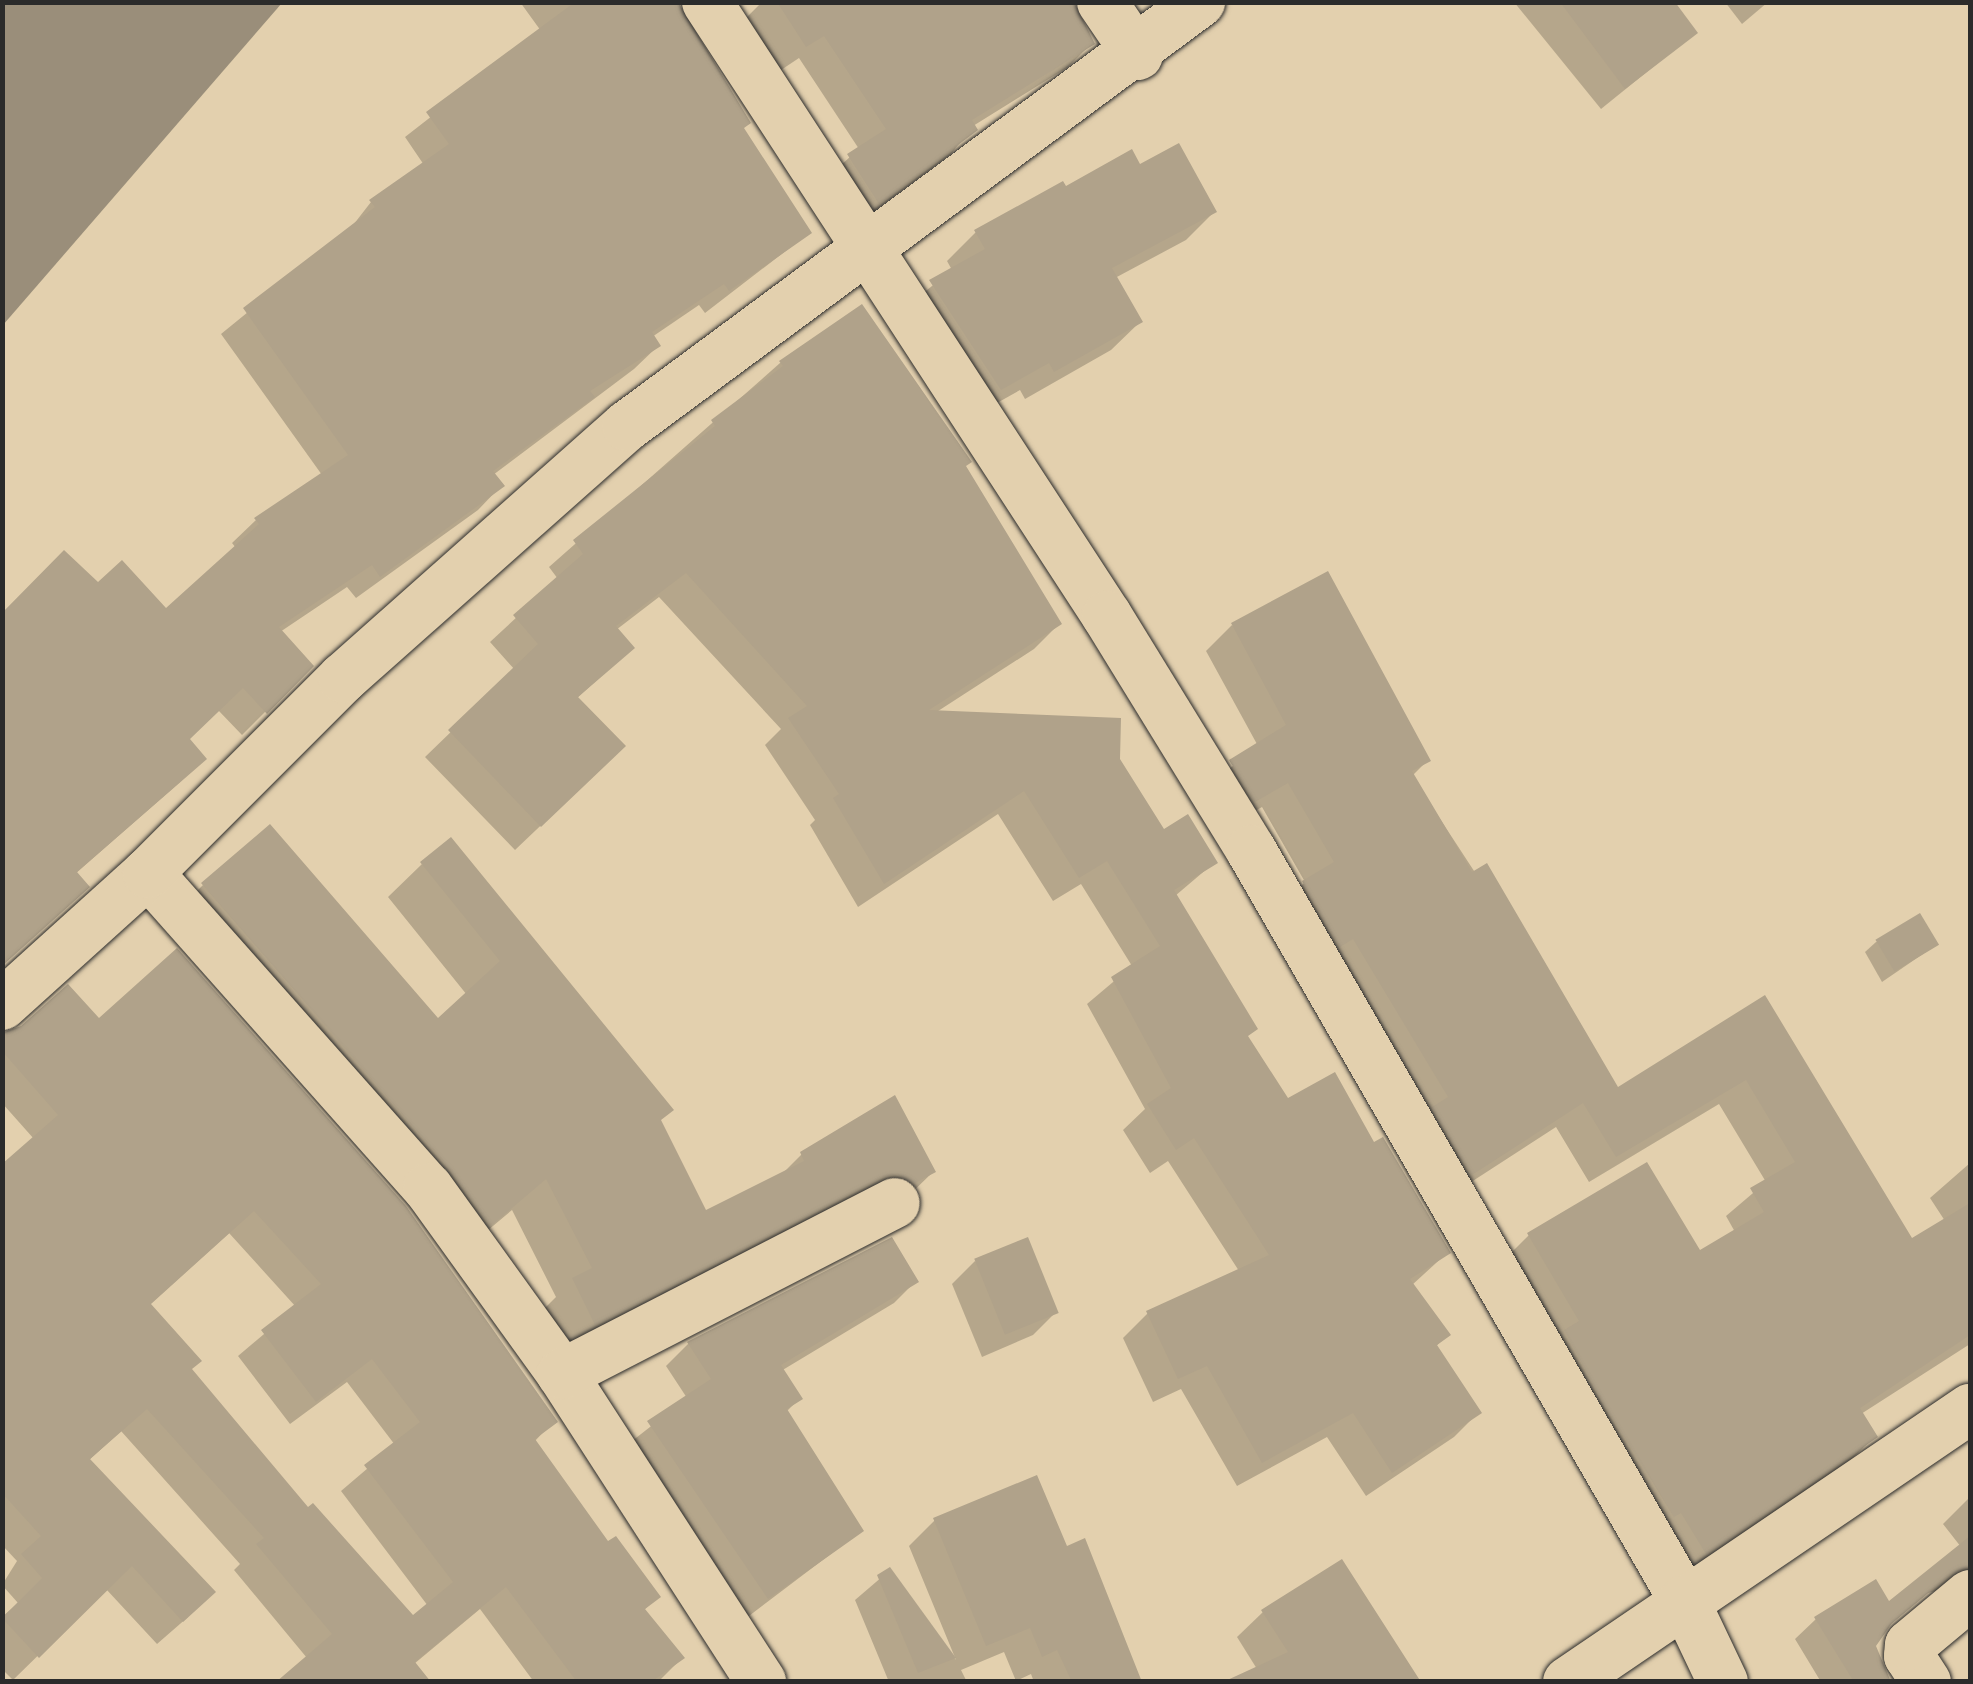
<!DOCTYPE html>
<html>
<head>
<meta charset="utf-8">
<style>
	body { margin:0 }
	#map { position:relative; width:1973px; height:1684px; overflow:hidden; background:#e3d0ae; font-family:Sriracha,sans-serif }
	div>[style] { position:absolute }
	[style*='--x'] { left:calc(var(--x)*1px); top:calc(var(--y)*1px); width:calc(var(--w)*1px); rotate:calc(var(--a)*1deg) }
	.water>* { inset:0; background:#9a8e7a }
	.shadow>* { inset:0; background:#0003 }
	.building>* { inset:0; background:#b0a28a; transform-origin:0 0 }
	.roads { filter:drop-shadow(0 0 2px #2b2b2b) drop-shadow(0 0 2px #2b2b2b) }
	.minor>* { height:50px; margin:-25px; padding:0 25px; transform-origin:25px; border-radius:25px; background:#e3d0ae }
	span { translate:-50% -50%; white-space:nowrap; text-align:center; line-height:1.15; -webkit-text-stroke:8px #e3d0ae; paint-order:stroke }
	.frame { position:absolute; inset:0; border:5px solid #2b2b2b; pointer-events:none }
</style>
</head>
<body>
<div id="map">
	<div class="water">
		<i style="clip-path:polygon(3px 2px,282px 3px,3px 325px,2px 3px)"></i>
	</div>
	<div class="shadow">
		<i style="clip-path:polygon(520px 2px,679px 2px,680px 19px,742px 129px,809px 233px,705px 313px,699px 305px,652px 337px,658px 346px,634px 369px,493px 475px,501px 486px,478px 510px,356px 598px,347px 587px,280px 632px,311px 666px,242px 735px,218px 710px,187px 740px,180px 782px,75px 874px,63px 910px,98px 586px,166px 612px,236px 548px,232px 543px,256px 520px,322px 475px,221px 334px,350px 229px,371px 202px,424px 165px,405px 137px,541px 31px)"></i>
		<i style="clip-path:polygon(762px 2px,931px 2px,1092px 43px,1068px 67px,973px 126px,951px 154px,854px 226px,824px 180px,859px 149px,799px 58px,781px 70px,747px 17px)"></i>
		<i style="clip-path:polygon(1514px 2px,1671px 2px,1695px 33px,1601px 109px)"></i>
		<i style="clip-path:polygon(1725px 2px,1768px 2px,1742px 24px)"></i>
		<i style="clip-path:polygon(1139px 168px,1214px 212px,1186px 240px,1115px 278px,1140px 322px,1111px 350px,1025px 399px,1020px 390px,972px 417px,902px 310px,952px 270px,947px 261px,976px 232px,1065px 189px)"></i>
		<i style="clip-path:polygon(862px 307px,1059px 624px,1034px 649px,935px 713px,1117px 759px,1163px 833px,1215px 862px,1175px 896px,1246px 1038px,1288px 1101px,1373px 1146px,1447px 1253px,1412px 1285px,1448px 1335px,1435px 1347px,1479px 1412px,1454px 1437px,1366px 1496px,1327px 1437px,1237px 1486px,1181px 1389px,1153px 1402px,1123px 1338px,1148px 1313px,1239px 1271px,1168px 1161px,1150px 1173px,1123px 1130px,1145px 1109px,1087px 1004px,1132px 966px,1081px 884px,1053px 901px,998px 814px,858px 907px,810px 825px,815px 820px,765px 745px,781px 729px,659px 597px,616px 630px,632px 648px,576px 699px,598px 771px,515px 850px,425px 757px,515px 670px,490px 642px,558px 579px,549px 567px,780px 363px)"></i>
		<i style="clip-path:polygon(1232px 625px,1428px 760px,1412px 776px,1617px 1090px,1764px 999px,1911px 1241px,1945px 1221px,1930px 1198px,1970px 1163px,1970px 1344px,1861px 1414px,1875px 1436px,1849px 1462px,1679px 1578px,1503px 1261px,1529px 1235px,1699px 1253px,1735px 1232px,1726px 1216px,1766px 1182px,1719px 1104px,1589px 1182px,1556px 1127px,1445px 1199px,1278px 909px,1305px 882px,1262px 807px,1229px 826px,1205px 788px,1258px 746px,1206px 651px)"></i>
		<i style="clip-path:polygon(422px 864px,659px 1121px,705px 1213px,781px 1175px,802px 1154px,933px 1172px,899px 1205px,561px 1356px,540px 1313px,556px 1297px,512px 1210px,456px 1257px,170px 918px,203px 885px,438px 1022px,467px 995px,388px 897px)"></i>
		<i style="clip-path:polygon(1876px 942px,1936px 945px,1882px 982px,1865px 952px)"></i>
		<i style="clip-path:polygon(evenodd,99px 1022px,554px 1421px,534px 1442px,608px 1545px,658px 1596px,643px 1611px,682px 1658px,658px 1682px,534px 1682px,480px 1609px,414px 1664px,307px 1658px,234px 1570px,240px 1564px,121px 1431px,88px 1461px,188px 1617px,157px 1644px,106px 1589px,13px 1680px,2px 1669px,2px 1617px,18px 1603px,2px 1585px,17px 1561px,2px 1545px,2px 1167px,34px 1139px,2px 1103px,2px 1047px,99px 1022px,229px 1233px,296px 1307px,238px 1356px,290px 1424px,347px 1382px,395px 1445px,341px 1491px,428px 1606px,413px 1618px,307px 1511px,190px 1369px,149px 1305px,229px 1233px)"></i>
		<i style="clip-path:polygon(891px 1240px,916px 1281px,894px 1303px,781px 1371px,799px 1399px,786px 1412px,861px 1531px,745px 1619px,627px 1445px,687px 1398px,666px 1366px,688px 1344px)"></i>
		<i style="clip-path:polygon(975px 1261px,1056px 1312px,1033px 1335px,982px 1357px,952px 1284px)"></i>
		<i style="clip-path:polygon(1970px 1497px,1970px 1582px,1928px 1593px,1884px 1630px,1873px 1646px,1890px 1682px,1821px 1682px,1795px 1639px,1816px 1619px,1888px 1605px,1961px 1547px,1943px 1524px)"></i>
		<i style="clip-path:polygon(935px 1520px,1066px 1549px,1141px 1682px,1034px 1682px,1031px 1674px,1016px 1681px,1004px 1652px,961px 1670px,967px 1682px,889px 1682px,855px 1600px,890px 1570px,956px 1660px,909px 1546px)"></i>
		<i style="clip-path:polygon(1263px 1612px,1418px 1682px,1257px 1669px,1237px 1637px)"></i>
	</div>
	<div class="building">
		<i style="clip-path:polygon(575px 2px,678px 2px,751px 123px,744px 128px,812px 233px,729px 291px,724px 284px,652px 332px,661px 346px,590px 391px,595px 397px,493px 471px,505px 486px,380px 577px,372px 565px,279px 627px,314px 666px,267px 714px,243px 688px,190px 739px,207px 759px,77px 872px,90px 887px,2px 966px,2px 613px,64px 550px,98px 582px,122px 560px,166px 608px,259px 524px,254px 518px,348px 455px,243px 308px,375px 207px,369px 200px,449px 144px,426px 112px)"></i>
		<i style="clip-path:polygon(777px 2px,1074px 2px,1095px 44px,972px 120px,978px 130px,879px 204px,847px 154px,886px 129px,824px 36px,806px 47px)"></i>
		<i style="clip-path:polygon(1560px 2px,1675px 2px,1698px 33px,1625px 89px)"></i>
		<i style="clip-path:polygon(1179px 143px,1217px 212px,1112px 268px,1143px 322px,1054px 372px,1049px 363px,1001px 390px,929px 280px,985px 249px,974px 230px,1063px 181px,1066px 186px,1132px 149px,1140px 164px)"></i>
		<i style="clip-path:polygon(862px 304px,972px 462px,966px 466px,1062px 624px,929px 710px,1121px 718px,1120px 759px,1164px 829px,1188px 814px,1218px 863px,1174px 890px,1258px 1029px,1248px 1036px,1288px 1098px,1335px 1072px,1374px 1142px,1383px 1137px,1451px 1253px,1410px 1279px,1451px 1335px,1437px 1345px,1482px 1413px,1392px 1473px,1353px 1413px,1262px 1463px,1207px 1366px,1178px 1379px,1146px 1311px,1269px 1255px,1194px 1138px,1176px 1150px,1147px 1104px,1171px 1088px,1111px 977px,1160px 946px,1107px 861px,1079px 878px,1024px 791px,884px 884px,833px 798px,839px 794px,788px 718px,807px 706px,686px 573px,616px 626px,635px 648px,578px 697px,626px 746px,541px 827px,448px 730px,538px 644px,513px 615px,583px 554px,573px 540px,715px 426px,711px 420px,783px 366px,779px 361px)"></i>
		<i style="clip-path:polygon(1328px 571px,1431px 761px,1412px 771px,1472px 872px,1487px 863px,1618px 1087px,1765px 995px,1912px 1238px,1970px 1203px,1970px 1335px,1860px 1408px,1878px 1437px,1706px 1554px,1681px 1513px,1674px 1517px,1606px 1407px,1564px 1330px,1579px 1321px,1527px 1233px,1647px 1162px,1700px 1250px,1764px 1212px,1750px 1188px,1795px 1162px,1746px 1080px,1616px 1157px,1583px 1103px,1472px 1175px,1432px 1107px,1448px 1097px,1353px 939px,1340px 947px,1302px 881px,1334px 862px,1288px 783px,1255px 802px,1229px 760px,1286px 725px,1231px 623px)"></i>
		<i style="clip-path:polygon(270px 824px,438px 1018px,500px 961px,420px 862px,451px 837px,674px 1110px,661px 1120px,706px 1210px,804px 1161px,800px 1152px,895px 1095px,936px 1172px,915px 1183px,897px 1174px,882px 1177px,595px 1325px,572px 1278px,592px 1268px,546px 1179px,491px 1226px,450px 1169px,201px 883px)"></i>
		<i style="left:1920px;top:913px;width:37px;height:52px;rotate:59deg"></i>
		<i style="clip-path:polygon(evenodd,177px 948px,406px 1206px,558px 1422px,535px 1439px,608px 1541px,616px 1536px,661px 1597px,645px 1609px,685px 1658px,651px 1682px,577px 1682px,506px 1587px,415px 1662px,431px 1682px,276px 1682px,332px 1634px,256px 1544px,264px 1538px,147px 1409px,90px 1459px,216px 1592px,183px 1622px,132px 1566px,39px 1658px,2px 1618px,42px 1578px,21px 1554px,41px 1536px,2px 1493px,2px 1164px,58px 1115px,2px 1051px,2px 1033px,21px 1026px,68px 984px,99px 1018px,177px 948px,254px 1211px,321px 1284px,261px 1330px,316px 1402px,372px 1359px,420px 1422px,364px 1465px,453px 1582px,413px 1615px,313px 1503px,308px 1507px,192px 1369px,202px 1361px,151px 1304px,254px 1211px)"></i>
		<i style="clip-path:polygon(892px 1237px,919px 1282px,781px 1365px,803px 1399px,787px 1409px,864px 1531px,768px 1599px,647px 1421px,711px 1379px,687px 1342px)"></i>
		<i style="left:1028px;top:1237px;width:82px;height:58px;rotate:68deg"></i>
		<i style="clip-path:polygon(1037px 1475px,1067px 1546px,1085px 1538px,1142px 1682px,1072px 1682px,1057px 1650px,1042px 1657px,1030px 1628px,986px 1646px,933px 1518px)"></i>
		<i style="clip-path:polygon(1970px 1536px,1970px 1567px,1952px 1573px,1892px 1623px,1876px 1646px,1891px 1682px,1854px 1682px,1814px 1617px,1876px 1579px,1889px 1601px)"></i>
		<i style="clip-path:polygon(1342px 1559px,1421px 1682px,1223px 1682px,1288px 1652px,1261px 1610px)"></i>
		<i style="clip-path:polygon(890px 1567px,956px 1658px,918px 1673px,877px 1575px)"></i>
	</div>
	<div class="roads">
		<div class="minor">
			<i style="--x:707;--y:2;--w:733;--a:56.92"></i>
			<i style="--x:1107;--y:616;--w:275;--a:58.4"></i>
			<i style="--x:1251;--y:850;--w:866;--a:60"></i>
			<i style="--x:1684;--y:1600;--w:91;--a:64.6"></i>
			<i style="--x:1102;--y:2;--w:64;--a:55.8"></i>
			<i style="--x:148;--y:873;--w:421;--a:48.4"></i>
			<i style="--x:428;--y:1188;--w:229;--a:54.2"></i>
			<i style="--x:562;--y:1374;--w:367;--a:57.1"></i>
			<i style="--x:2;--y:1005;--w:197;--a:-42.1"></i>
			<i style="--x:148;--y:873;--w:276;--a:-45"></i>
			<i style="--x:343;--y:678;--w:380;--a:-41.6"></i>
			<i style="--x:627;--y:426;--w:713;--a:-36.5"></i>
			<i style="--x:562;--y:1374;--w:374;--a:-27.2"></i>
			<i style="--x:1568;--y:1682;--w:486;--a:-34.2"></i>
			<i style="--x:1926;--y:1682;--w:31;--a:-123"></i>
			<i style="--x:1909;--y:1656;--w:11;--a:-85"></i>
			<i style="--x:1910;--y:1645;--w:78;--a:-39.8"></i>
		</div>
	</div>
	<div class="frame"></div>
</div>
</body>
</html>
